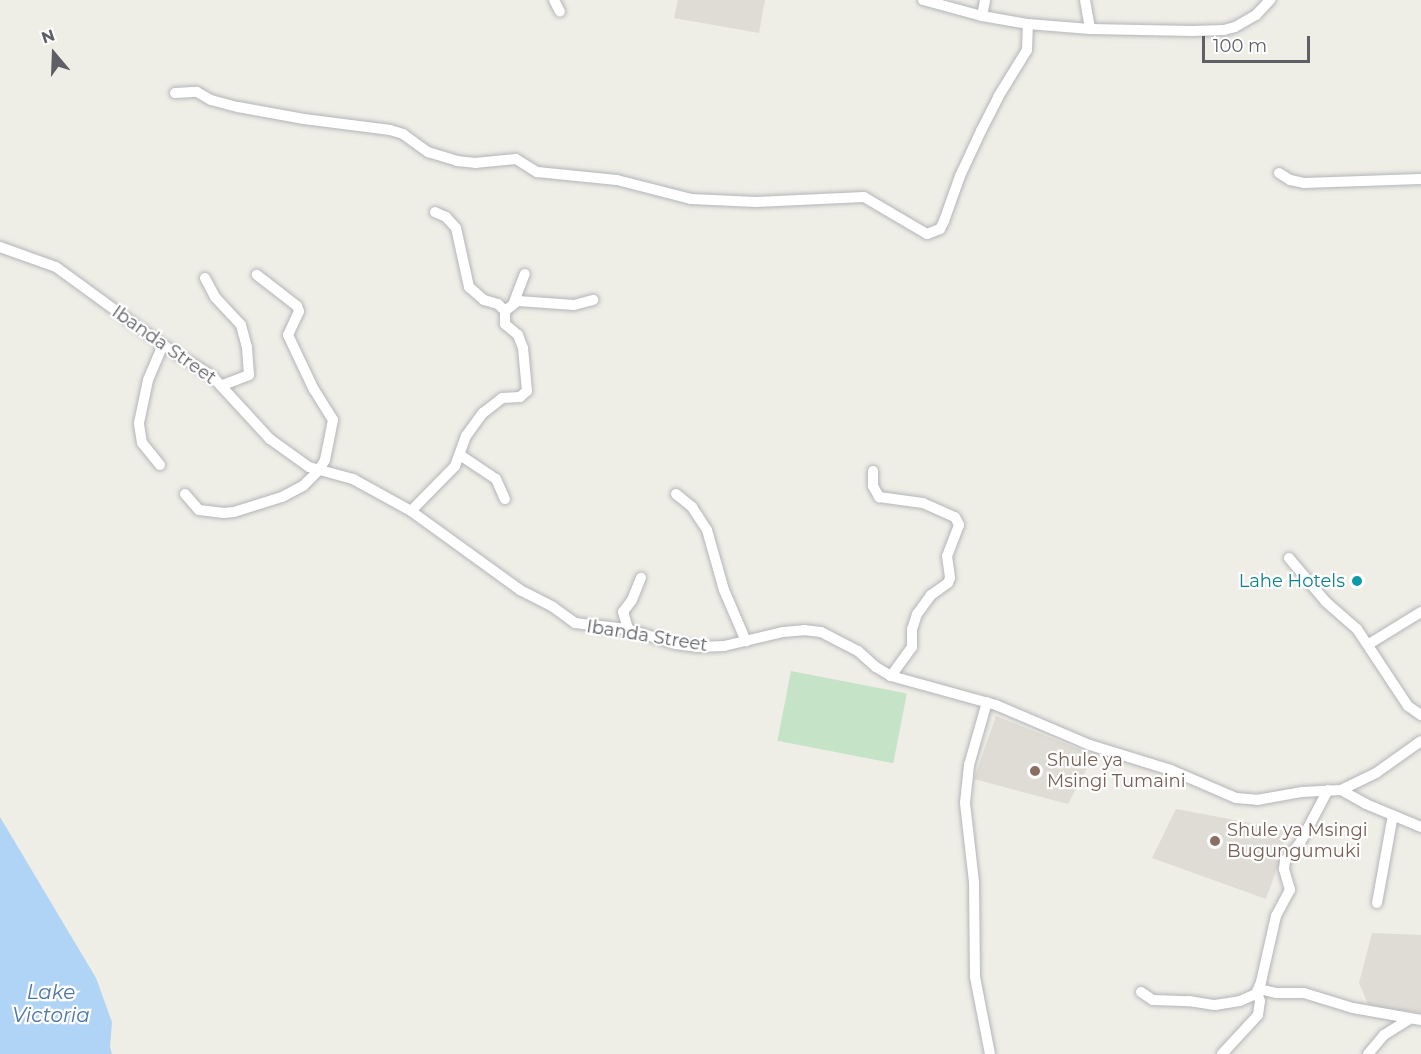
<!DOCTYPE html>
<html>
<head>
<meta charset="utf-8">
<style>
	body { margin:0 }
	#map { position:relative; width:1421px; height:1054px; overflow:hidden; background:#eeede6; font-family:Montserrat,sans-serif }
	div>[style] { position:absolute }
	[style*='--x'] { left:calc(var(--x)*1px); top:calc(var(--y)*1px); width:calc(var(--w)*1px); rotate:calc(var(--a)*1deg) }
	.education>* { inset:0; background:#dedcd4 }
	.green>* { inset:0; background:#c5e3c7; transform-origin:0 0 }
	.water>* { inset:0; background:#afd4f6 }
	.roads { filter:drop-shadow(0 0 2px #b3b5b9) drop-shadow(0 0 2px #b3b5b9) }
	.minor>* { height:10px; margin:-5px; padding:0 5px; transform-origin:5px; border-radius:5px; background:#fff }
	.dots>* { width:16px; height:16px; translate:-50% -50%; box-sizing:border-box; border:3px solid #fff; border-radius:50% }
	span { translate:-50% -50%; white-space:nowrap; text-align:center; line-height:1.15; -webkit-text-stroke:4.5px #fff; paint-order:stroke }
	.street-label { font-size:18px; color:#5e6065 }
	.culture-label { font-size:18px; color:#0d838f }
	.right { translate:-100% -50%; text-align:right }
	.education-label { font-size:18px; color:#785e54 }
	.left { translate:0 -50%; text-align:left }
	.water-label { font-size:20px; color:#4c75a6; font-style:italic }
	.north { position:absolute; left:24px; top:24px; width:60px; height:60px; -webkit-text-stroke:4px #fff; paint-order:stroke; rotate:341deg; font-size:16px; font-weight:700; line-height:24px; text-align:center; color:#5e6065 }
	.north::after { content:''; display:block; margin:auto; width:21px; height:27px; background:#5e6065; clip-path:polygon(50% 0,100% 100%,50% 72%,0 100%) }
	.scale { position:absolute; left:1202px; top:36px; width:108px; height:27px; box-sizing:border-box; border:3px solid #5e6065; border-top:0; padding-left:8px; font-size:18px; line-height:21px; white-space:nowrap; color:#5e6065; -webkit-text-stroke:4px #fff; paint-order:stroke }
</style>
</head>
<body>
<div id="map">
	<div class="education">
		<i style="clip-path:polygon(678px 0,765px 0,759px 33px,674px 18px)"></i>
		<i style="clip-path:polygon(996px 716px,1094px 755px,1068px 804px,974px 779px)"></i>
		<i style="clip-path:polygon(1176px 809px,1282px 829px,1284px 849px,1266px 899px,1152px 858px)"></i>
		<i style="clip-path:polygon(1372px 933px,1421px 935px,1421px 1013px,1369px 1006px,1359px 983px)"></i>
	</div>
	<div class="green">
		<i style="left:791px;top:671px;width:118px;height:71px;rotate:11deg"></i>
	</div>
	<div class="water">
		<i style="clip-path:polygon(0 817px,96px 978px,112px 1022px,110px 1047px,112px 1054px,0 1054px)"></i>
	</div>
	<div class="roads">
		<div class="minor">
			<i style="--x:554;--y:0;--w:13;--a:63"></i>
			<i style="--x:923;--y:0;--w:61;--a:15.2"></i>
			<i style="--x:982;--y:16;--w:47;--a:9.9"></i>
			<i style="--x:1028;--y:24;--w:62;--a:4.6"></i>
			<i style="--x:1090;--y:29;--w:102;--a:1.1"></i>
			<i style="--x:1192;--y:31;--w:32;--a:-2"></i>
			<i style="--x:1224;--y:30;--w:11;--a:-15"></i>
			<i style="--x:1235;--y:27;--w:24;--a:-30"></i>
			<i style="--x:1256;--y:15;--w:21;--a:-47"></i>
			<i style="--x:1085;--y:0;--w:29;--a:80"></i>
			<i style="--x:982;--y:16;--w:16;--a:-79"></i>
			<i style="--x:175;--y:93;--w:22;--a:-3"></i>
			<i style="--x:197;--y:92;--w:16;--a:30"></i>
			<i style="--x:211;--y:100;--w:28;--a:15"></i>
			<i style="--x:238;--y:107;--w:67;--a:10.3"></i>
			<i style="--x:304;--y:119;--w:87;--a:7.3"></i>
			<i style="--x:390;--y:130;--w:14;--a:17"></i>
			<i style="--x:403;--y:134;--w:31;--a:36"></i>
			<i style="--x:428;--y:152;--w:30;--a:17"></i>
			<i style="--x:457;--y:161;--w:18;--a:6"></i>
			<i style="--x:475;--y:163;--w:41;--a:-5.6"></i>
			<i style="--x:516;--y:159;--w:25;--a:32"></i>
			<i style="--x:537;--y:172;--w:80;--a:5.7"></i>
			<i style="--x:617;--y:180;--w:76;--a:14.4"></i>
			<i style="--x:691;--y:199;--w:65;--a:2.6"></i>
			<i style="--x:756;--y:202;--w:108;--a:-2.7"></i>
			<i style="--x:864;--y:197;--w:73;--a:30.4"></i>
			<i style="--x:927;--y:234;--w:14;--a:-21"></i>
			<i style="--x:940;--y:229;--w:9;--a:-63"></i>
			<i style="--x:944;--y:221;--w:48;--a:-70.4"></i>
			<i style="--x:960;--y:176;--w:50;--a:-65"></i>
			<i style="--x:981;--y:131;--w:38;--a:-63"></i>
			<i style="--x:998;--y:97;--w:55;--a:-58.3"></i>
			<i style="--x:1027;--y:50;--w:26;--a:-88"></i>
			<i style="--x:1279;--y:173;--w:13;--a:32"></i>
			<i style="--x:1290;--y:180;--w:14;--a:12"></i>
			<i style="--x:1304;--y:183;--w:117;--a:-2"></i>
			<i style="--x:0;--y:247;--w:59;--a:19.7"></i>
			<i style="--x:56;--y:267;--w:132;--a:36.1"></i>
			<i style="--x:163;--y:345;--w:58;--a:32.3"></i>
			<i style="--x:212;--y:376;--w:86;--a:47.4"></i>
			<i style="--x:270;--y:439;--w:48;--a:35.7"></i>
			<i style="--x:309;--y:467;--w:46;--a:15.3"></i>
			<i style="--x:353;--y:479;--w:66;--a:28.9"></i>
			<i style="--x:411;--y:511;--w:135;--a:35.9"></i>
			<i style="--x:520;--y:590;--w:37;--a:27"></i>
			<i style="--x:553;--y:607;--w:27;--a:36"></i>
			<i style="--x:575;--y:623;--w:52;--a:6.6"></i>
			<i style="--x:627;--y:629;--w:51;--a:17"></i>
			<i style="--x:676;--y:644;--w:21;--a:8"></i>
			<i style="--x:697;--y:647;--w:27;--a:-2"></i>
			<i style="--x:724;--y:646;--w:61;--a:-13.3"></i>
			<i style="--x:783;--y:632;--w:21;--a:-5"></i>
			<i style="--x:804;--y:630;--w:17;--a:7"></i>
			<i style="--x:821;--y:632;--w:42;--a:27.2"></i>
			<i style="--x:858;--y:651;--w:24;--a:42"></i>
			<i style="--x:876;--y:667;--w:17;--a:31"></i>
			<i style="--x:891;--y:676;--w:109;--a:15.4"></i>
			<i style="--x:996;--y:705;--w:102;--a:23.1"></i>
			<i style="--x:1090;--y:745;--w:85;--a:17.2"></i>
			<i style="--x:1171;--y:770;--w:71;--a:23.3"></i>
			<i style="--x:1236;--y:798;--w:21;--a:5"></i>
			<i style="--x:1257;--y:800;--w:46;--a:-10.1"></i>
			<i style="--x:1302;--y:792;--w:39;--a:-3"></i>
			<i style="--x:1341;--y:790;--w:39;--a:-26"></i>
			<i style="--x:1376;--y:773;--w:55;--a:-35.4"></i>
			<i style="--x:205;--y:278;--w:21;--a:62"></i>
			<i style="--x:215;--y:297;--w:38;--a:47"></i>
			<i style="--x:241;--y:325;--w:23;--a:75"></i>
			<i style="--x:247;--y:347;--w:28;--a:86"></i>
			<i style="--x:249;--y:375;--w:30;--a:159"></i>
			<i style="--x:514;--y:302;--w:30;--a:-69"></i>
			<i style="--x:505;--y:311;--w:16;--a:-38"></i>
			<i style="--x:518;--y:301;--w:56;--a:4.1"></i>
			<i style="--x:574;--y:305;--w:20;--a:-15"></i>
			<i style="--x:460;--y:455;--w:43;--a:33.7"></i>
			<i style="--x:496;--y:479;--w:22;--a:66"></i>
			<i style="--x:160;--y:465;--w:28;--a:-129"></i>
			<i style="--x:142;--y:443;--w:20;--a:-99"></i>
			<i style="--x:139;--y:423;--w:44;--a:-78.2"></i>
			<i style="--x:148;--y:380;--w:38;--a:-67"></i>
			<i style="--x:873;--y:471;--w:15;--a:90"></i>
			<i style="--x:873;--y:486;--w:13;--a:61"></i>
			<i style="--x:879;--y:497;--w:44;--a:7.8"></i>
			<i style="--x:923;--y:503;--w:35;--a:24"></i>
			<i style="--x:955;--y:517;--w:9;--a:63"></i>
			<i style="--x:959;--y:525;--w:33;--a:111"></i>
			<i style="--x:947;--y:556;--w:22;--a:82"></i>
			<i style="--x:950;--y:578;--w:5;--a:112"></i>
			<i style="--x:948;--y:583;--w:21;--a:145"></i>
			<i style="--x:931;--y:595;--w:24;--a:126"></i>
			<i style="--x:917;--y:614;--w:16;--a:108"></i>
			<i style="--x:912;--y:629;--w:18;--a:90"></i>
			<i style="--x:912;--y:647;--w:36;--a:126"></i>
			<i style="--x:185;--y:494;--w:21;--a:49"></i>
			<i style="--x:199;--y:510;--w:25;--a:7"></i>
			<i style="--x:224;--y:513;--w:10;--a:-6"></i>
			<i style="--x:234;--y:512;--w:50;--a:-17.4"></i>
			<i style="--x:282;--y:497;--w:24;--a:-28"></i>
			<i style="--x:303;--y:486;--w:23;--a:-45"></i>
			<i style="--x:319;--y:470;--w:12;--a:-59"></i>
			<i style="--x:325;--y:460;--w:41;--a:-78.7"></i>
			<i style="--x:333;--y:420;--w:36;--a:-122"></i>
			<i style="--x:314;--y:390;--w:61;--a:-115.3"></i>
			<i style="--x:288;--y:335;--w:26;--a:-65"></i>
			<i style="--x:299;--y:311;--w:5;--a:-112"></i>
			<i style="--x:297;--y:306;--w:51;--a:-142.2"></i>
			<i style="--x:676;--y:494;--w:21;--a:39"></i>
			<i style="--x:692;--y:507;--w:27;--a:57"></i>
			<i style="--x:707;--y:530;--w:62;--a:74.2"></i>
			<i style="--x:724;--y:590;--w:56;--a:66.7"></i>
			<i style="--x:411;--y:511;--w:63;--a:-45.6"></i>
			<i style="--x:455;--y:466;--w:32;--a:-70"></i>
			<i style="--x:466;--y:436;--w:29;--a:-54"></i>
			<i style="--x:483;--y:413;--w:24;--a:-38"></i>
			<i style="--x:502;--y:398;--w:18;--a:-3"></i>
			<i style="--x:520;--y:397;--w:9;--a:-41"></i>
			<i style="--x:527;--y:391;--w:43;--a:-95.3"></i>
			<i style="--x:523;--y:348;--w:14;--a:-111"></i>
			<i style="--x:518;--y:335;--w:17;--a:-140"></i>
			<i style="--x:505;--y:324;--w:13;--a:-90"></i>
			<i style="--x:505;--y:311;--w:10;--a:-135"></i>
			<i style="--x:498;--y:304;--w:15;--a:-164"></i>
			<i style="--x:484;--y:300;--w:20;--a:-139"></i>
			<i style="--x:469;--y:287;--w:60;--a:-102.4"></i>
			<i style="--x:456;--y:228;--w:15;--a:-132"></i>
			<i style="--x:446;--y:217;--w:12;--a:-156"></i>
			<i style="--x:1289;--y:558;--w:57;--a:49.9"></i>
			<i style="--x:1326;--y:602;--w:41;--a:41.1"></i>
			<i style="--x:1357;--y:629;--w:92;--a:56.5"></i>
			<i style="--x:1408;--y:706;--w:16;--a:35"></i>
			<i style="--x:628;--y:629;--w:18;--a:-106"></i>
			<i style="--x:623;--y:612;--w:15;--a:-53"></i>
			<i style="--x:632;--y:600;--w:24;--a:-68"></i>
			<i style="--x:1369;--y:644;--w:61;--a:-31.6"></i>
			<i style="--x:987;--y:702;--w:66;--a:105.9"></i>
			<i style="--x:969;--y:765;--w:38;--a:96"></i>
			<i style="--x:965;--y:803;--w:80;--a:83.5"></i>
			<i style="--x:974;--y:882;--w:95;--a:89.4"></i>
			<i style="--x:975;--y:977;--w:78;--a:79"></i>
			<i style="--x:1341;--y:790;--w:29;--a:29"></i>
			<i style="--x:1366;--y:804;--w:60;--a:22.7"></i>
			<i style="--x:1377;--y:903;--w:89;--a:-79.7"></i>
			<i style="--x:1259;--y:989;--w:17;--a:13"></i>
			<i style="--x:1276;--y:993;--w:28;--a:0"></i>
			<i style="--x:1304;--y:993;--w:51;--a:17"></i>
			<i style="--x:1353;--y:1008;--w:69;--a:10"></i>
			<i style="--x:1141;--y:992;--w:14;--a:34"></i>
			<i style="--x:1153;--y:1000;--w:36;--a:2"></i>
			<i style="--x:1189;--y:1001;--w:26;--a:9"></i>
			<i style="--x:1215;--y:1005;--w:25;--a:-9"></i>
			<i style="--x:1240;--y:1001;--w:17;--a:-24"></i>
			<i style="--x:1256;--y:994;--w:13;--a:-67"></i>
			<i style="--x:1261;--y:982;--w:68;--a:-77.2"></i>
			<i style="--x:1276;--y:916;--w:30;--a:-62"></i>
			<i style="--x:1290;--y:890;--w:22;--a:-106"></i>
			<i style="--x:1284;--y:869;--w:8;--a:-83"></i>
			<i style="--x:1285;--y:861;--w:23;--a:-50"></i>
			<i style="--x:1300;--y:843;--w:60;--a:-62.2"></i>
			<i style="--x:1222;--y:1054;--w:53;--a:-47.3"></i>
			<i style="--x:1258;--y:1015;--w:14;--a:-82"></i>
			<i style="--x:1260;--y:1001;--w:9;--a:-108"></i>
			<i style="--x:1368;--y:1054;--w:25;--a:-50"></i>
			<i style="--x:1384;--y:1035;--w:31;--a:-32"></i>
		</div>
	</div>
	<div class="dots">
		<i style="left:1357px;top:581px;background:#0f9aa8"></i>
		<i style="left:1035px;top:771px;background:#8d6e63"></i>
		<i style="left:1215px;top:841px;background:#8d6e63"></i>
	</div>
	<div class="street-label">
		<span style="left:164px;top:345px;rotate:35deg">Ibanda Street</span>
		<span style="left:647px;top:636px;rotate:9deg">Ibanda Street</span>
	</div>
	<div class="culture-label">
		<span class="right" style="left:1345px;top:581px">Lahe Hotels</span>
	</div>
	<div class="education-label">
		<span class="left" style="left:1047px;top:771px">Shule ya<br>Msingi Tumaini</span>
		<span class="left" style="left:1227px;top:841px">Shule ya Msingi<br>Bugungumuki</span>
	</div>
	<div class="water-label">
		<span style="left:51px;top:1004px">Lake<br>Victoria</span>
	</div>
	<div class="north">N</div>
	<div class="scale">100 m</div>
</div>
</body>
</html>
